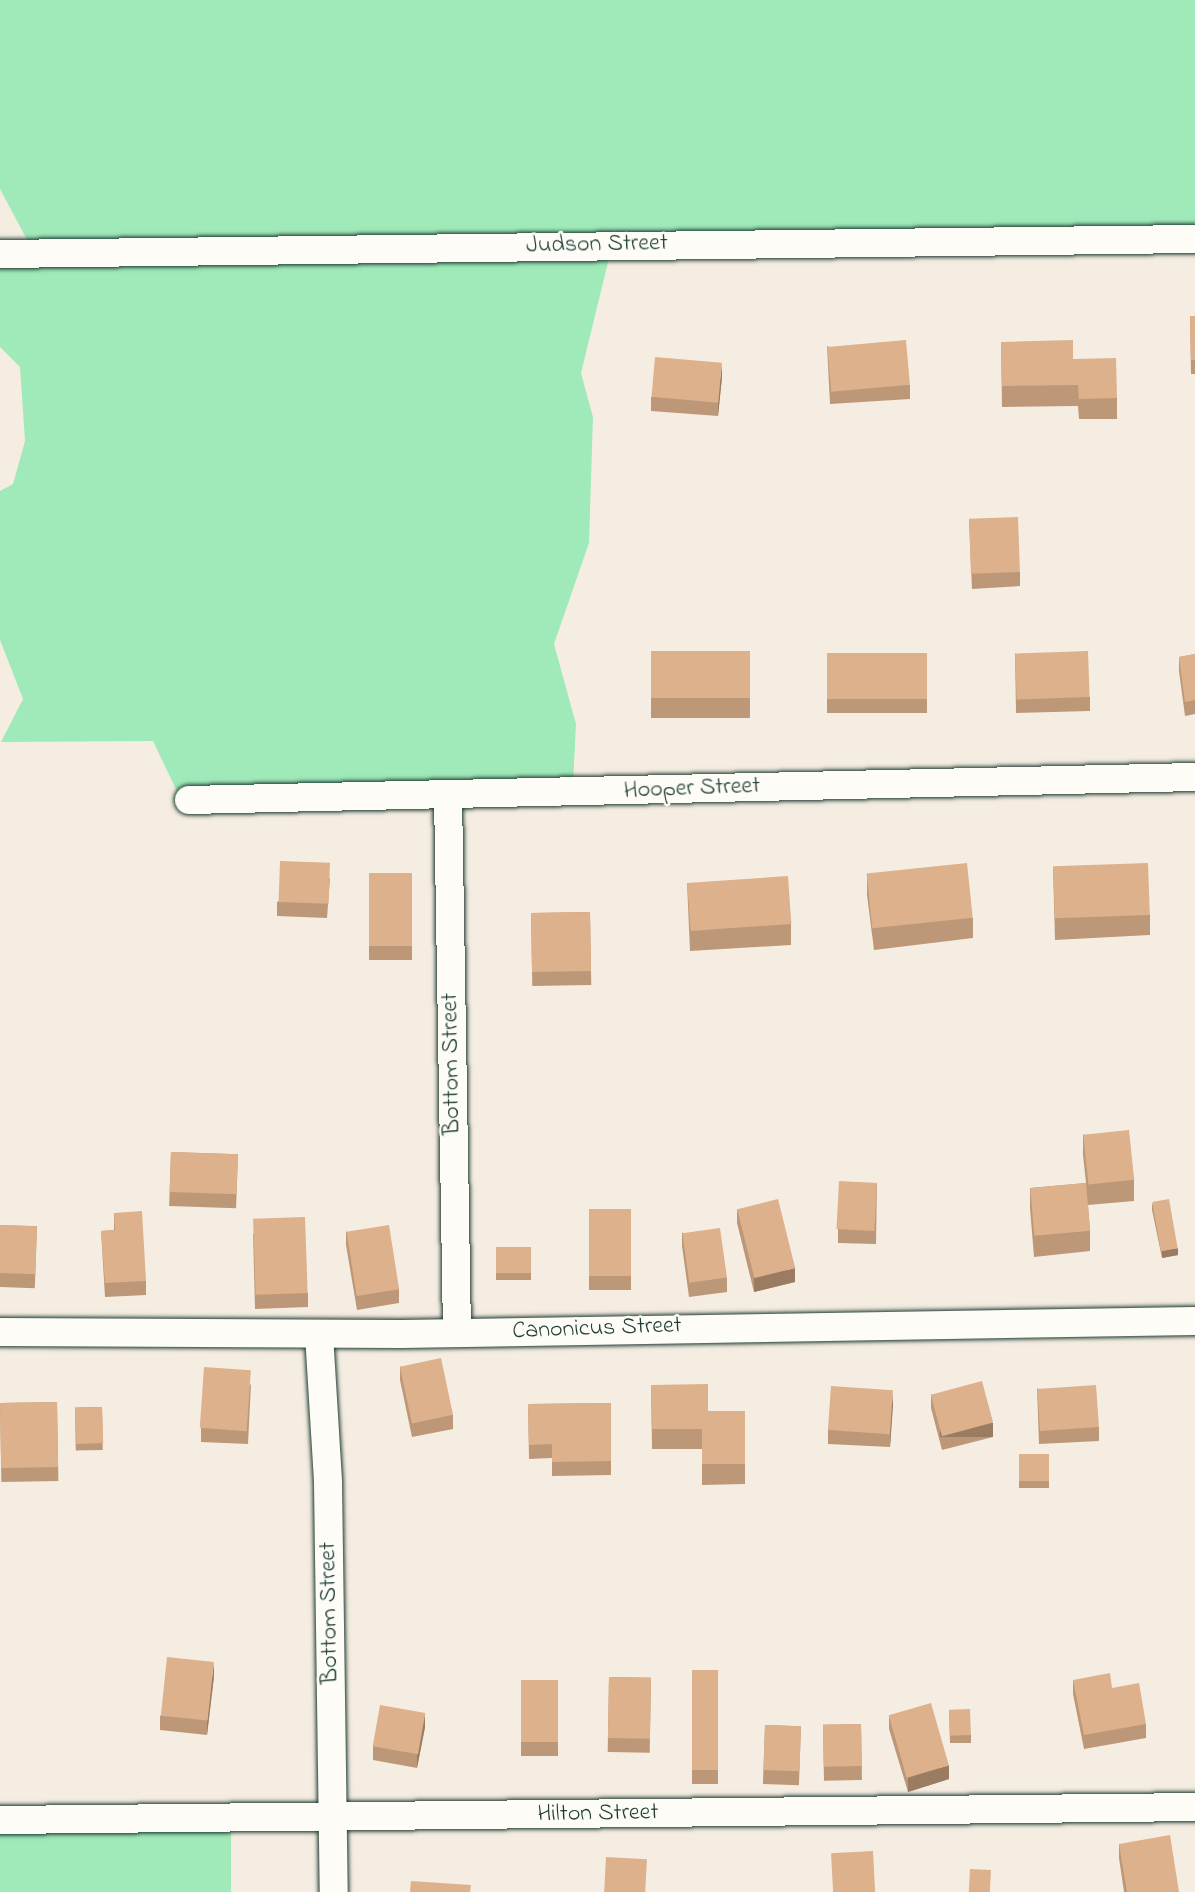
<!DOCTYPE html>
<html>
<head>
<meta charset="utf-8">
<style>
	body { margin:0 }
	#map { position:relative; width:1195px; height:1892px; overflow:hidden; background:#f6ede2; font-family:"Indie Flower",sans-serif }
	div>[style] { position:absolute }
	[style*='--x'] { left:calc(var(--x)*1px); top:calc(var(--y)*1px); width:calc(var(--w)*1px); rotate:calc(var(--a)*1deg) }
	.green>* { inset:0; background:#a0eab9; transform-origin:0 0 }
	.roads { filter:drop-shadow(0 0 2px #1f3d34) drop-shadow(0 0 2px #1f3d34) }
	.minor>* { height:28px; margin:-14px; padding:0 14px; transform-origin:14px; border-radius:14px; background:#fdfcf7 }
	.wall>* { inset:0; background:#bd9878; transform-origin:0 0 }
	.shaded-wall>* { inset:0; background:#9a7c62; transform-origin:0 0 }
	.building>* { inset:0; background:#dcb18c; transform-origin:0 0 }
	span { translate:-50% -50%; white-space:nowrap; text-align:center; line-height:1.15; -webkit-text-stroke:5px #fdfcf7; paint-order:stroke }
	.street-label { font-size:24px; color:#1f3d34 }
</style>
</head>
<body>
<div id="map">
	<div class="green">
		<i style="clip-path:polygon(0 0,1195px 0,1195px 243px,611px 250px,581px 373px,593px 417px,589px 543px,554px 644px,576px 724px,573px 784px,181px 800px,153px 741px,1px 742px,23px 699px,0 640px,0 491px,13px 484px,25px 441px,20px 367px,0 347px,0 259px,32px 249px,0 189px)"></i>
		<i style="left:0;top:1826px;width:231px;height:66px"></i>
	</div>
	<div class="roads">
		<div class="minor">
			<i style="--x:0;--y:254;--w:1195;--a:-0.72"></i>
			<i style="--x:448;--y:795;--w:538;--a:89.04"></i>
			<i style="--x:189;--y:800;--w:1006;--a:-1.31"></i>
			<i style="--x:0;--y:1332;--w:401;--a:0.3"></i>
			<i style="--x:401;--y:1334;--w:794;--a:-0.94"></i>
			<i style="--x:319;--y:1334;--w:149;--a:86.5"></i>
			<i style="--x:328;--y:1483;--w:409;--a:89.2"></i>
			<i style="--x:0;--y:1820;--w:1195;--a:-0.62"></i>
		</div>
	</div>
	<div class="wall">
		<i style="clip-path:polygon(1190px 316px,1195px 316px,1195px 374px,1191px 374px)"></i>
		<i style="clip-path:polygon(1001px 342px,1073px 359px,1117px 398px,1117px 419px,1079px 419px,1078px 406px,1002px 407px)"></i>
		<i style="clip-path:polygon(827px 346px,910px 385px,910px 399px,830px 404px)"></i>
		<i style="clip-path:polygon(722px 377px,718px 416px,651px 411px,651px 397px)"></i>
		<i style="clip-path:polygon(969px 519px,1020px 572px,1020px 586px,972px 589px)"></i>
		<i style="left:651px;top:651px;width:99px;height:67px"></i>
		<i style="left:927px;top:653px;width:60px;height:100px;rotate:90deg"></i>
		<i style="clip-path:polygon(1015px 653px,1090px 697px,1090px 711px,1016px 713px)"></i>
		<i style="clip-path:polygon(1195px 654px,1195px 714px,1185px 716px,1179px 671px,1179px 657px)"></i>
		<i style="clip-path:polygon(1053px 867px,1150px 915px,1150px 935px,1055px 940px)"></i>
		<i style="left:369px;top:873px;width:43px;height:87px"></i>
		<i style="clip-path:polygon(867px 875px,973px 918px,973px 938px,874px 950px,867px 895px)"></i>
		<i style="clip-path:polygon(330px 878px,327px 918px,277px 916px,277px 902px)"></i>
		<i style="clip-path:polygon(687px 883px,791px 924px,791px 945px,690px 951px)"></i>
		<i style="left:590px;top:912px;width:73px;height:59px;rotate:89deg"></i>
		<i style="clip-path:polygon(1083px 1134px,1134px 1180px,1134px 1201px,1088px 1205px,1090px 1231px,1090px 1251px,1034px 1257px,1030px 1208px,1030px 1188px,1086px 1183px,1083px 1155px)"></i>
		<i style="left:171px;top:1152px;width:67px;height:54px;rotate:2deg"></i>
		<i style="clip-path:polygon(877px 1183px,876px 1244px,838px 1243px,838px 1229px)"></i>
		<i style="clip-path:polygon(1152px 1203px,1178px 1255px,1162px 1258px,1152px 1210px)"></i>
		<i style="left:589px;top:1209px;width:42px;height:81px"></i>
		<i style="clip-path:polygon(737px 1209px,795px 1282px,754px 1292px,737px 1223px)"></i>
		<i style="clip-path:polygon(114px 1213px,146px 1281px,146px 1295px,105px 1297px,101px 1231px,114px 1230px)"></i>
		<i style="left:0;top:1225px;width:37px;height:62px;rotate:2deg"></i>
		<i style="clip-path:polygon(346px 1231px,399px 1289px,399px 1303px,357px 1310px,346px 1245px)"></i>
		<i style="clip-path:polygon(682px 1232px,727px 1278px,727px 1292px,689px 1297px,682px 1246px)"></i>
		<i style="clip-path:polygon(253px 1233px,308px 1293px,308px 1307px,255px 1309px)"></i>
		<i style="left:496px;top:1247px;width:35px;height:33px"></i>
		<i style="clip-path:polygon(400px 1366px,453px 1415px,453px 1429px,412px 1437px,400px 1380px)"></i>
		<i style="clip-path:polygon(251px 1384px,248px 1444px,201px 1442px,201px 1428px)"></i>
		<i style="clip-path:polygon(651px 1385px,708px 1411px,745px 1411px,745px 1484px,702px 1485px,702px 1449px,652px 1449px)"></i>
		<i style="clip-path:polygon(1037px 1388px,1099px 1427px,1099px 1441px,1039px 1444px)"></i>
		<i style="clip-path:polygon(931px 1394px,993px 1437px,942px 1450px,931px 1408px)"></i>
		<i style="left:57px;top:1402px;width:79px;height:57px;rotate:89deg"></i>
		<i style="clip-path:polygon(611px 1403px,611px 1475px,552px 1476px,552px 1458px,529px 1459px,528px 1404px)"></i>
		<i style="clip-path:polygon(893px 1404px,890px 1447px,828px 1444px,828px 1430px)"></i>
		<i style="left:102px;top:1407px;width:43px;height:27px;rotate:89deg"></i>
		<i style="left:1019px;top:1454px;width:30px;height:34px"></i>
		<i style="left:692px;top:1670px;width:26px;height:114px"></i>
		<i style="clip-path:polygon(214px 1676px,207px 1735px,160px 1730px,160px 1716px)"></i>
		<i style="left:609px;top:1677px;width:42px;height:75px;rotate:1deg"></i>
		<i style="left:521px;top:1680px;width:37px;height:76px"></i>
		<i style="clip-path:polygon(1073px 1680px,1112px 1688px,1146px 1724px,1146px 1738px,1084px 1749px,1073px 1694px)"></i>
		<i style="clip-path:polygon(949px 1710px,971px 1735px,971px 1743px,950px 1743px)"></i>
		<i style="clip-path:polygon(889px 1715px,949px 1779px,908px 1792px,889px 1729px)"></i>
		<i style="left:861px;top:1724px;width:56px;height:38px;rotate:89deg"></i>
		<i style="left:765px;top:1725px;width:36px;height:59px;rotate:2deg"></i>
		<i style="clip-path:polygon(425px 1727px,417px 1768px,373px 1760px,373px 1746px)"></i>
		<i style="clip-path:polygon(1119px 1844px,1179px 1892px,1124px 1892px,1119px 1858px)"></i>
	</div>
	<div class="shaded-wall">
		<i style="clip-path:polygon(722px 363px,722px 377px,718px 416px,718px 402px)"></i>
		<i style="clip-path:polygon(1178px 1248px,1178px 1255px,1162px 1258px,1162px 1251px)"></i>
		<i style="clip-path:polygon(795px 1268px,795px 1282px,754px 1292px,754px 1278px)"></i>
		<i style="clip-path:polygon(893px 1390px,893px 1404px,890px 1447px,890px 1433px)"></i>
		<i style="left:993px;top:1423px;width:14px;height:53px;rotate:90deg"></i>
		<i style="clip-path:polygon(214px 1662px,214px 1676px,207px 1735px,207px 1721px)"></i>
		<i style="clip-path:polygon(425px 1713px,425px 1727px,417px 1768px,417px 1754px)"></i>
		<i style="clip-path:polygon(949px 1765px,949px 1779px,908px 1792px,908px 1778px)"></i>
	</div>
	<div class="building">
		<i style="clip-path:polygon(1190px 316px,1195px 316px,1195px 360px,1191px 360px)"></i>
		<i style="left:906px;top:340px;width:45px;height:79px;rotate:85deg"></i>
		<i style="clip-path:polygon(1073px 340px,1073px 359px,1116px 358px,1117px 398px,1079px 399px,1078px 385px,1002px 386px,1001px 342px)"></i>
		<i style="left:655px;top:357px;width:67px;height:40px;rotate:5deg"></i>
		<i style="left:1018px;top:517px;width:55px;height:49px;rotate:88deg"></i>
		<i style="left:651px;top:651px;width:99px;height:47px"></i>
		<i style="left:1088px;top:651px;width:46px;height:73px;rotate:88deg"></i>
		<i style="left:927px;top:653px;width:46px;height:100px;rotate:90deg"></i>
		<i style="clip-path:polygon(1195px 654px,1195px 700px,1185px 702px,1179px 657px)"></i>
		<i style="left:280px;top:861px;width:50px;height:41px;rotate:2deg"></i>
		<i style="left:967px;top:863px;width:55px;height:101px;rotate:84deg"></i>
		<i style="left:1148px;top:863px;width:52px;height:95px;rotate:88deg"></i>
		<i style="left:369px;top:873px;width:43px;height:73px"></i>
		<i style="left:788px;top:876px;width:48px;height:101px;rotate:86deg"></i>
		<i style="left:590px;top:912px;width:59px;height:59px;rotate:89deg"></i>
		<i style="left:1129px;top:1130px;width:50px;height:46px;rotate:84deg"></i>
		<i style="left:171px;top:1152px;width:67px;height:40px;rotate:2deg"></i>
		<i style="left:839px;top:1181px;width:38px;height:48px;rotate:3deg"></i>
		<i style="left:1086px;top:1183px;width:48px;height:56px;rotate:85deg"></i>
		<i style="left:778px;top:1199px;width:71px;height:42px;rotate:76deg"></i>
		<i style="left:1169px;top:1199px;width:50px;height:17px;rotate:80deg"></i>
		<i style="left:589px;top:1209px;width:42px;height:67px"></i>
		<i style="clip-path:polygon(142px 1211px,146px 1281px,105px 1283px,101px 1231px,115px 1230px,114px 1213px)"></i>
		<i style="left:305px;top:1217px;width:76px;height:52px;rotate:88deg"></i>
		<i style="left:0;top:1225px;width:37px;height:48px;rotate:2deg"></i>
		<i style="left:389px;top:1225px;width:65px;height:43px;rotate:81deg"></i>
		<i style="left:720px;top:1228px;width:50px;height:38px;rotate:82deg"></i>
		<i style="left:496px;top:1247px;width:35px;height:26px"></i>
		<i style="left:441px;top:1358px;width:58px;height:42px;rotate:78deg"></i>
		<i style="left:204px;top:1367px;width:47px;height:61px;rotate:4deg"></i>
		<i style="left:982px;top:1381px;width:43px;height:53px;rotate:75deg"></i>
		<i style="clip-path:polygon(708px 1384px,708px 1411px,745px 1411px,745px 1464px,702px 1464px,702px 1429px,652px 1429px,651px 1385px)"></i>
		<i style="left:1096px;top:1385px;width:42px;height:59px;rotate:86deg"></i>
		<i style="left:831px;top:1386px;width:62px;height:44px;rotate:4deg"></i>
		<i style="left:57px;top:1402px;width:65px;height:57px;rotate:89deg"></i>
		<i style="clip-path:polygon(611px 1403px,611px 1461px,552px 1462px,552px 1444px,529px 1445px,528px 1404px)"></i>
		<i style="left:102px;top:1407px;width:36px;height:27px;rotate:88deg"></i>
		<i style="left:1019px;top:1454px;width:30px;height:27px"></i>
		<i style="left:167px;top:1657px;width:47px;height:59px;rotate:6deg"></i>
		<i style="left:692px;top:1670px;width:26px;height:100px"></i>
		<i style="clip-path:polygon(1110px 1673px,1112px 1688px,1139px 1683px,1146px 1724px,1084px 1735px,1073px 1680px)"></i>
		<i style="left:609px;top:1677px;width:42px;height:61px;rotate:1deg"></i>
		<i style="left:521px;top:1680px;width:37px;height:62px"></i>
		<i style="left:931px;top:1703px;width:65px;height:44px;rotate:74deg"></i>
		<i style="left:380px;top:1705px;width:46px;height:42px;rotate:10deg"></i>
		<i style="left:970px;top:1709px;width:26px;height:21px;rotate:88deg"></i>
		<i style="left:861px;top:1724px;width:42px;height:38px;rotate:89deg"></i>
		<i style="left:765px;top:1725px;width:36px;height:45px;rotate:2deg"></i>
		<i style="clip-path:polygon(1170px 1835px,1179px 1892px,1127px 1892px,1119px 1844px)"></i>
		<i style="left:873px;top:1851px;width:41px;height:42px;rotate:87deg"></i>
		<i style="left:606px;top:1857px;width:41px;height:35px;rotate:3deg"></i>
		<i style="left:970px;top:1869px;width:21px;height:23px;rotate:3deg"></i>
		<i style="clip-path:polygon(411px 1881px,471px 1885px,470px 1892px,410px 1892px)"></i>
	</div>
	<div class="street-label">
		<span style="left:597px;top:245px;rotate:-1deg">Judson Street</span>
		<span style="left:692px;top:789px;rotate:-2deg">Hooper Street</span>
		<span style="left:452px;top:1064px;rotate:-91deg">Bottom Street</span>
		<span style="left:597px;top:1329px;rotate:-2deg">Canonicus Street</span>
		<span style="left:330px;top:1613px;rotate:-91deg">Bottom Street</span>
		<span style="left:598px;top:1814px;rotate:-1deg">Hilton Street</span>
	</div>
</div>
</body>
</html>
